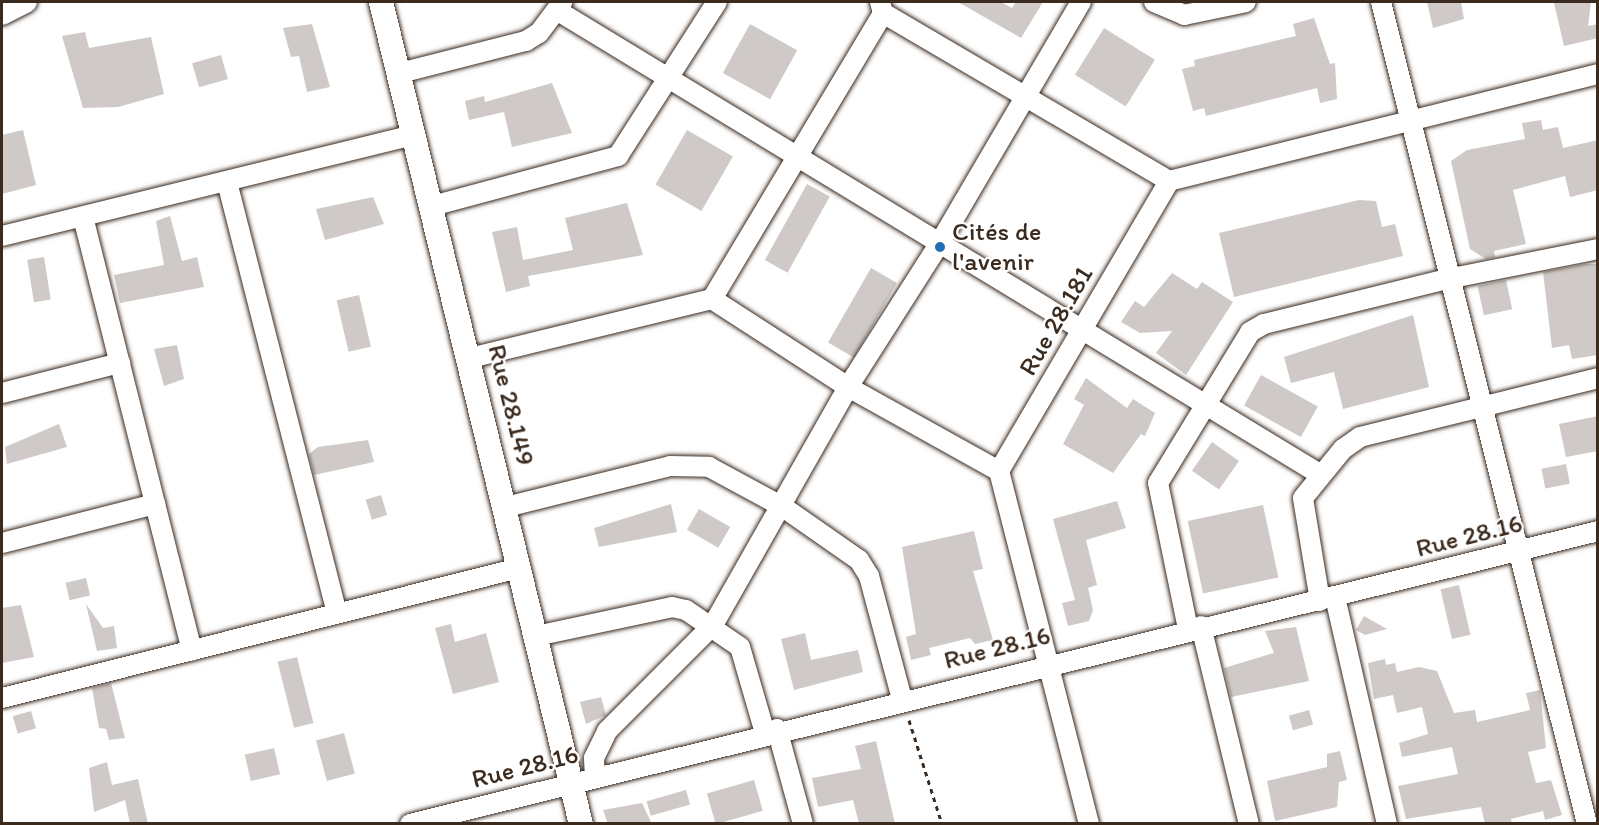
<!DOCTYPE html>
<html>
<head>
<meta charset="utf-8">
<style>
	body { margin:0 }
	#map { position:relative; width:1599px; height:825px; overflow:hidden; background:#fff; font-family:Itim,sans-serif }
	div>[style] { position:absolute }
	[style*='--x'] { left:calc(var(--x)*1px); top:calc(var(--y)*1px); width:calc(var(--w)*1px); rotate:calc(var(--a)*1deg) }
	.building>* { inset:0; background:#cfcac7; transform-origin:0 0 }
	.path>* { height:3px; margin-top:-1.5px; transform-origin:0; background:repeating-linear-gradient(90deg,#3b2a1e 0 4.5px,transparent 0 9px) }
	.roads { filter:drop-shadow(0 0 2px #3b2a1e) drop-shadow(0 0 2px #3b2a1e) }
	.minor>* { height:20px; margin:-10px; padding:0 10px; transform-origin:10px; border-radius:10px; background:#fff }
	.tertiary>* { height:24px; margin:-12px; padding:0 12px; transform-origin:12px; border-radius:12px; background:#fff }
	.dots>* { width:16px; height:16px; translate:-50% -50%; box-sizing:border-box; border:3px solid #fff; border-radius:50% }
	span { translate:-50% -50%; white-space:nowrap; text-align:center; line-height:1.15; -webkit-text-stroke:4.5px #fff; paint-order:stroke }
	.poi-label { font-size:26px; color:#3b2a1e }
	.left { translate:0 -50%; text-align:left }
	.street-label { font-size:26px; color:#3b2a1e }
	.frame { position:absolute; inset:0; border:3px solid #3b2a1e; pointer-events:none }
</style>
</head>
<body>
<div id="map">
	<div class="building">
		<i style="clip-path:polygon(958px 2px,1001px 2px,1012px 8px,1016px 2px,1043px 2px,1021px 38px)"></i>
		<i style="clip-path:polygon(1427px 2px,1461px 2px,1464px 19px,1433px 28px)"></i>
		<i style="clip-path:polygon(1563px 2px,1591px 2px,1588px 26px,1598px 24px,1598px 38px,1564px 46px,1554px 3px)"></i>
		<i style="clip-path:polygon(1314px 18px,1330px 64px,1335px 63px,1337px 99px,1320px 103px,1317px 88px,1206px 116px,1204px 108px,1193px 111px,1182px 69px,1195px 66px,1194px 60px,1296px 36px,1293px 24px)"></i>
		<i style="clip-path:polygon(312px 24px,330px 87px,307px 92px,299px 56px,291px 57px,283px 28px)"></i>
		<i style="left:750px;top:24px;width:54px;height:56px;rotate:29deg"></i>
		<i style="left:1104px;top:28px;width:60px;height:55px;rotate:32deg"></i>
		<i style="clip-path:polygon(85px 32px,89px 48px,151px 37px,164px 94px,118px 107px,83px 108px,62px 36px)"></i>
		<i style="left:221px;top:55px;width:25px;height:30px;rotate:74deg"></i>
		<i style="clip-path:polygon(552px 83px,572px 133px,512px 147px,504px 112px,469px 120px,465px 101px,484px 96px,485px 102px)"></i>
		<i style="clip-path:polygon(1541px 120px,1543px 130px,1558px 127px,1563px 148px,1598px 140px,1598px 190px,1570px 197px,1565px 176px,1513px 190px,1526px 244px,1494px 251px,1495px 257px,1486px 259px,1470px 249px,1451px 161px,1467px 150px,1525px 139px,1522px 123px)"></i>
		<i style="clip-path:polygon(23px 130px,36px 185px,2px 194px,2px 135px)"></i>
		<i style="left:687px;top:130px;width:53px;height:63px;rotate:30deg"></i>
		<i style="left:807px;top:184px;width:26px;height:87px;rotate:29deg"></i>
		<i style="clip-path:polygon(373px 197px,384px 224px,325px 240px,316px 209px)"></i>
		<i style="clip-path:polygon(1359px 200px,1376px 201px,1382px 227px,1395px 224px,1403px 256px,1234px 297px,1219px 233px)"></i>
		<i style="clip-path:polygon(627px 203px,643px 255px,528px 276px,530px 286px,506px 292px,492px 232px,517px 227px,523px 260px,573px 250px,565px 218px)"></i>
		<i style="clip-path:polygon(170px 216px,182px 261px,197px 257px,204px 287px,120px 303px,114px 275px,164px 265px,156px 221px)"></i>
		<i style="left:44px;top:257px;width:43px;height:17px;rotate:81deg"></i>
		<i style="clip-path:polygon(1585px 264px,1598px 264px,1598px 355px,1572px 359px,1569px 345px,1552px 348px,1543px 272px)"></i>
		<i style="left:871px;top:268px;width:30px;height:86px;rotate:30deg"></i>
		<i style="clip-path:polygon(1172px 273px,1197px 289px,1202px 282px,1233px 302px,1186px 375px,1156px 353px,1172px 331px,1140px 333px,1121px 322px,1135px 301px,1144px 307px)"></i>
		<i style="left:1506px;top:280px;width:30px;height:29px;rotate:78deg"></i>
		<i style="left:359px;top:295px;width:53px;height:23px;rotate:77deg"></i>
		<i style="clip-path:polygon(1413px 315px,1429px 387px,1343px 409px,1334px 372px,1291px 383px,1284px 357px)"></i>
		<i style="clip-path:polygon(177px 345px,184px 379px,164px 386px,154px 349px)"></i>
		<i style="left:1261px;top:375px;width:65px;height:35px;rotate:29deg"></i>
		<i style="clip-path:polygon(1086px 378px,1127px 408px,1133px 399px,1155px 413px,1145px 436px,1141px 434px,1113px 473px,1063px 444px,1084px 405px,1074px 399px)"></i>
		<i style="clip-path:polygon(1598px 416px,1598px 451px,1566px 457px,1559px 424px)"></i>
		<i style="clip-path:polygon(59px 424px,67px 447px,7px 464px,5px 447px)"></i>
		<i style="clip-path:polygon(368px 440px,374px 462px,314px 475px,309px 454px,318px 447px)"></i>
		<i style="left:1212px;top:442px;width:33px;height:35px;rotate:35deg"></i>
		<i style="left:1566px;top:464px;width:20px;height:25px;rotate:79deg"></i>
		<i style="left:381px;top:495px;width:21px;height:16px;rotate:73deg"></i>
		<i style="clip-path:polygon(1117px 501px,1126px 528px,1086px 540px,1097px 585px,1088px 588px,1093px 610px,1089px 621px,1068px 626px,1062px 603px,1075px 600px,1053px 519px)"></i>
		<i style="clip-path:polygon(671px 504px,677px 532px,599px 547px,594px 528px)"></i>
		<i style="left:1263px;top:505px;width:74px;height:77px;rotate:78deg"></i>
		<i style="left:699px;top:509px;width:36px;height:24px;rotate:30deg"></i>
		<i style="clip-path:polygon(974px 531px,983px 569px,973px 571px,993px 640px,975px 644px,970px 638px,929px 648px,931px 655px,911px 660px,906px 637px,916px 634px,902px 547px)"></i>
		<i style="left:86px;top:578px;width:18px;height:21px;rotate:77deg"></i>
		<i style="left:1459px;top:585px;width:51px;height:19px;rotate:77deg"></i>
		<i style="clip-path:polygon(86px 604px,103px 628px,114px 626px,117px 648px,97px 651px)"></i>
		<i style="clip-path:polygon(21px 605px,34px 657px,2px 663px,2px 608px)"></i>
		<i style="clip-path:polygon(1364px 616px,1387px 629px,1365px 635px,1356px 630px)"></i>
		<i style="clip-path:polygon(451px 624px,455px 642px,486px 633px,499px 682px,453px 694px,435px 628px)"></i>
		<i style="clip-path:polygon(1296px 627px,1309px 681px,1231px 697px,1224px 668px,1274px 653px,1265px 631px)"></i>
		<i style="clip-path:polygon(805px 633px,811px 660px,858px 650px,863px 672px,794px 690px,781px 639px)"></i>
		<i style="left:297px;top:657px;width:68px;height:20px;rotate:76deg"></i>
		<i style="clip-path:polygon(1385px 659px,1386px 665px,1395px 663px,1397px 672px,1419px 667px,1437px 671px,1454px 713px,1475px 710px,1477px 722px,1530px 710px,1526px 693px,1540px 690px,1546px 748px,1528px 752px,1536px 783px,1551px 780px,1562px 815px,1545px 820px,1543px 811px,1511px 819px,1512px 824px,1485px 824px,1481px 807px,1406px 819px,1398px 786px,1458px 774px,1452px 747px,1402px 757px,1399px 743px,1428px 734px,1422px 707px,1397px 713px,1393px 695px,1374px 699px,1368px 663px)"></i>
		<i style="clip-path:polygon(111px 683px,125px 738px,109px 740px,106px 729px,99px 728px,92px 688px)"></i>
		<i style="clip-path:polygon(601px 697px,606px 715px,586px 724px,580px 702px)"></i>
		<i style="left:1309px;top:710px;width:15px;height:21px;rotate:74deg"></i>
		<i style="left:31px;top:711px;width:18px;height:19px;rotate:74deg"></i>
		<i style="left:344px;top:733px;width:42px;height:29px;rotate:75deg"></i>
		<i style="clip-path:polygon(876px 741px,895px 824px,859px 824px,853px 800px,818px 807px,812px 778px,861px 769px,855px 746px)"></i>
		<i style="left:274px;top:748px;width:27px;height:30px;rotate:77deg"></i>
		<i style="clip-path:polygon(1340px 751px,1347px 780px,1339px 782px,1337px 807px,1275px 821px,1267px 781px,1327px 767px,1327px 754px)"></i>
		<i style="clip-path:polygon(107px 762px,112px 785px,138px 779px,148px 824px,130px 824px,125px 800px,94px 812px,89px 768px)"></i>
		<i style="left:754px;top:780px;width:32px;height:49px;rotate:74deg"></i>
		<i style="left:686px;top:790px;width:15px;height:41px;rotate:74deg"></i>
		<i style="clip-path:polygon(642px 803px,652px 824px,608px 824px,603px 810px)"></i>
	</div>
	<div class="path">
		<i style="--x:909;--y:720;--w:109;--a:72.4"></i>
	</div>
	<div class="roads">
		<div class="minor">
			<i style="--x:880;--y:2;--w:11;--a:75"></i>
			<i style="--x:883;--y:13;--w:332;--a:30.4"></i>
			<i style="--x:1154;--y:2;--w:33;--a:23"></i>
			<i style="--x:1184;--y:15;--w:63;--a:-11.8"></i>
			<i style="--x:1381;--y:2;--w:847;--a:75.93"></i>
			<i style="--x:558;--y:11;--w:889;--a:31.3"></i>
			<i style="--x:2;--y:15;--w:28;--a:-27"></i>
			<i style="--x:400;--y:73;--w:130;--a:-14.3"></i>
			<i style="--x:526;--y:41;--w:15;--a:-32"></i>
			<i style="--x:539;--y:33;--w:39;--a:-53"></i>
			<i style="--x:1169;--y:181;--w:442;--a:-14"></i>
			<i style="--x:227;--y:182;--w:445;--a:75.7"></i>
			<i style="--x:432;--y:206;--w:193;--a:-15"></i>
			<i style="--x:618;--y:156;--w:183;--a:-57.3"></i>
			<i style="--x:83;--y:217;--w:447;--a:75.9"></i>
			<i style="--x:2;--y:236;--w:424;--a:-13.8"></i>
			<i style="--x:712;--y:299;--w:333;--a:-59.1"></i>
			<i style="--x:470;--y:358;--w:249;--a:-13.7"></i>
			<i style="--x:712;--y:299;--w:162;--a:32.9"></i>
			<i style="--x:848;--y:387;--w:173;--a:29.1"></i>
			<i style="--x:2;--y:393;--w:122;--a:-14.3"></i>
			<i style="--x:506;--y:507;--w:169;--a:-14"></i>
			<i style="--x:670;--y:466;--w:39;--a:1"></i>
			<i style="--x:709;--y:467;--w:84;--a:28.4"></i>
			<i style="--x:783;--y:507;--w:93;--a:34.9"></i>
			<i style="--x:859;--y:560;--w:19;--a:58"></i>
			<i style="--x:869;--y:576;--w:127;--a:75"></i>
			<i style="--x:2;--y:543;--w:158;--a:-14.3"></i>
			<i style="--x:1335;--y:597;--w:233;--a:77.1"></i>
			<i style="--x:1320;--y:601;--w:104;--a:-99.4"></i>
			<i style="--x:1303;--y:498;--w:63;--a:-50.8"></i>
			<i style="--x:1343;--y:449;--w:21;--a:-35"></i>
			<i style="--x:1360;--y:437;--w:245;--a:-13.9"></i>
			<i style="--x:1201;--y:626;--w:204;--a:76.4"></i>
			<i style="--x:1188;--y:629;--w:149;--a:-101.6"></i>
			<i style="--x:1158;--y:483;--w:177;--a:-58.6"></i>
			<i style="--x:1250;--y:332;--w:16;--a:-30"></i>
			<i style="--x:1264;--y:324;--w:188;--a:-13.8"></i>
			<i style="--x:1447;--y:279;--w:154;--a:-11.2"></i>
			<i style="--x:536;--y:636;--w:139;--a:-12"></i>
			<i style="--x:672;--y:607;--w:14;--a:12"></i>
			<i style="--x:686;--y:610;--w:65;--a:34.4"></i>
			<i style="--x:740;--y:647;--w:90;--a:73.8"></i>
			<i style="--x:2;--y:698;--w:533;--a:-14.11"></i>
			<i style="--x:777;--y:729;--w:98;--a:74.7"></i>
			<i style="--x:595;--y:778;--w:20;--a:-93"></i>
			<i style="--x:594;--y:758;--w:30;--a:-64"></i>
			<i style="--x:607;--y:731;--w:150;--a:-45"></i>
			<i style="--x:713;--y:625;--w:274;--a:-60.4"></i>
			<i style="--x:848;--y:387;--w:169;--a:-57.5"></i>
			<i style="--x:939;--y:244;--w:281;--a:-59.6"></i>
			<i style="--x:410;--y:824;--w:1224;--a:-13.85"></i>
			<i style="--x:1089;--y:824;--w:364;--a:-104.3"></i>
			<i style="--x:999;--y:471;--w:336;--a:-59.6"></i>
		</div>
		<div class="tertiary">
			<i style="--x:381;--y:2;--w:846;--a:76.33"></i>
		</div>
	</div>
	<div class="dots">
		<i style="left:940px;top:247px;background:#1f6fb2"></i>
	</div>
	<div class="poi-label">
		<span class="left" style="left:952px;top:247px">Cités de<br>l'avenir</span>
	</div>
	<div class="street-label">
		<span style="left:1056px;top:321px;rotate:-60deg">Rue 28.181</span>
		<span style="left:511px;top:405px;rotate:76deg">Rue 28.149</span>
		<span style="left:1469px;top:536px;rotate:-14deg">Rue 28.16</span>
		<span style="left:997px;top:648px;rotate:-14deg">Rue 28.16</span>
		<span style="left:525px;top:767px;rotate:-14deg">Rue 28.16</span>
	</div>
	<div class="frame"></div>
</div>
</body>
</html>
